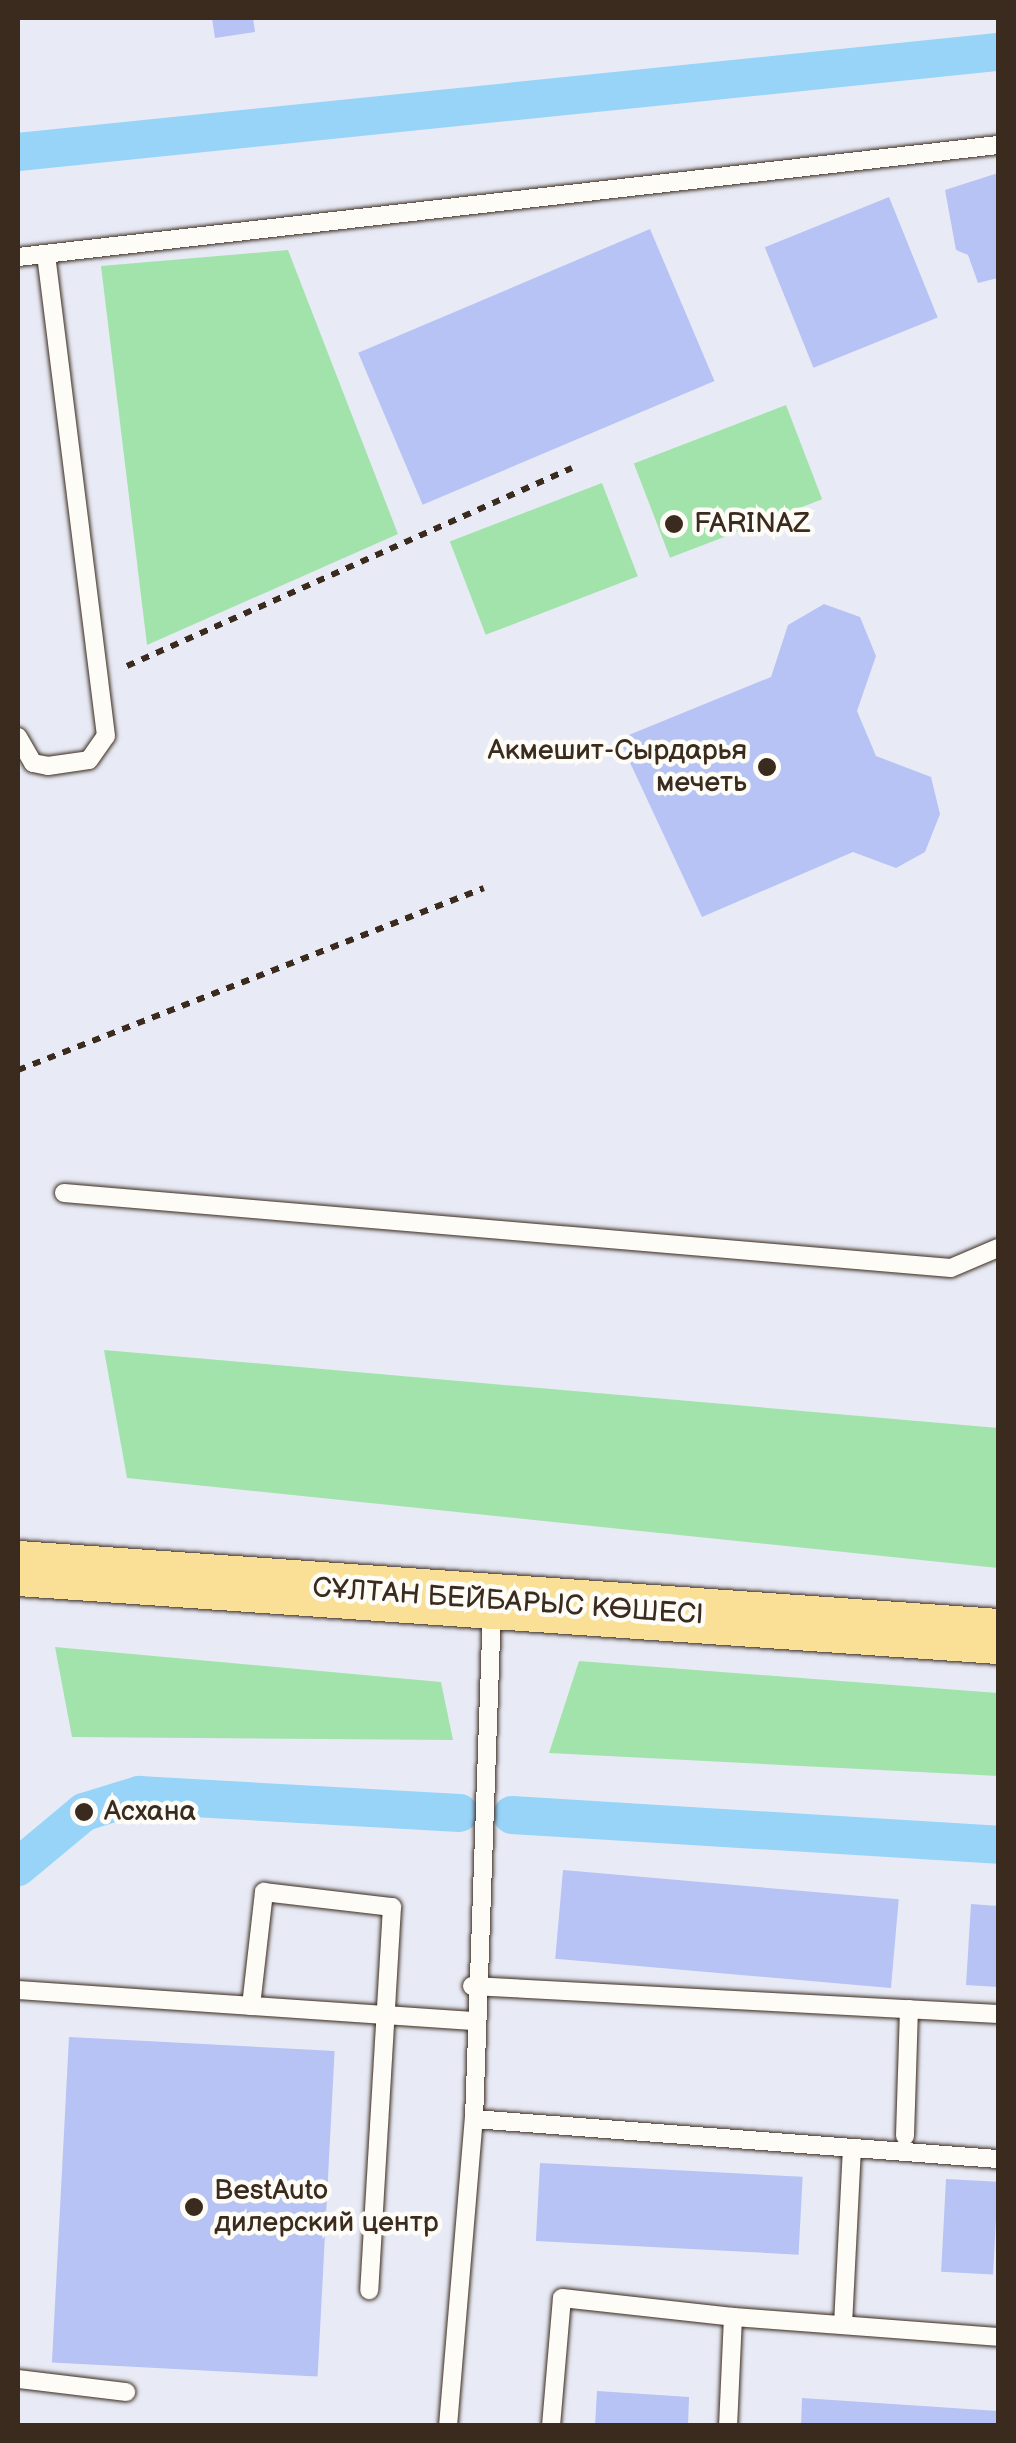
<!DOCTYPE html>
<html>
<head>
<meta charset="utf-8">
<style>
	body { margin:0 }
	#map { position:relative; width:1016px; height:2443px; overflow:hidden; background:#e8ebf6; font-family:"Balsamiq Sans",sans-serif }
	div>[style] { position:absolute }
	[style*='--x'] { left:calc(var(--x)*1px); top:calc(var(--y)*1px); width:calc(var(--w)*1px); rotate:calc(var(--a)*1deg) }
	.green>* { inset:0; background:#a2e3ac; transform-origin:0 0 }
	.canal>* { height:38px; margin:-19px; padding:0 19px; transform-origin:19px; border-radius:19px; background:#97d4f8 }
	.building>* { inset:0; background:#b6c3f4; transform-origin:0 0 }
	.path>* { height:6px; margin-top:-3px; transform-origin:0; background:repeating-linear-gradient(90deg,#3b2a1e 0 8px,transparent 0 16px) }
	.roads { filter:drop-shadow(0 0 2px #3b2a1e) drop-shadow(0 0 2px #3b2a1e) }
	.service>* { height:18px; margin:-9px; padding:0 9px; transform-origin:9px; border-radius:9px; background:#fdfcf7 }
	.primary>* { height:55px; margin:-27.5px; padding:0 27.5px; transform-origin:27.5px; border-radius:27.5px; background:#f9e096 }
	.dots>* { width:28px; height:28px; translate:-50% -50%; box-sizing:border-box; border:5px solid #fdfcf7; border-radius:50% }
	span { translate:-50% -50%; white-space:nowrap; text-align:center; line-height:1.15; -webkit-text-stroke:9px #fdfcf7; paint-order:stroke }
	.poi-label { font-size:28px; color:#3b2a1e }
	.left { translate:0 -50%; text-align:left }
	.right { translate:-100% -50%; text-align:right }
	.street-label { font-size:28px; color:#3b2a1e }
	.frame { position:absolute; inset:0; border:20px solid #3b2a1e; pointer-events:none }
</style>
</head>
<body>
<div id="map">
	<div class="green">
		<i style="clip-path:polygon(288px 250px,398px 534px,147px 645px,101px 266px)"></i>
		<i style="left:786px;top:405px;width:101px;height:163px;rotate:69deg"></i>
		<i style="left:602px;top:483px;width:100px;height:163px;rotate:69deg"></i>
		<i style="clip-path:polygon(104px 1350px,998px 1428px,998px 1568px,127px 1478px)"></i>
		<i style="clip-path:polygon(55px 1647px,441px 1682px,453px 1740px,72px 1737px)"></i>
		<i style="clip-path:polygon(579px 1661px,998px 1693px,998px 1776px,549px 1753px)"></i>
	</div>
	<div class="canal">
		<i style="--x:18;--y:152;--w:985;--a:-5.83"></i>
		<i style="--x:512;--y:1815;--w:487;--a:3.5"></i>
		<i style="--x:18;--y:1867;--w:86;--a:-39.8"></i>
		<i style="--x:84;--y:1812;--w:58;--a:-17.2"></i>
		<i style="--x:139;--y:1795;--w:321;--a:3.2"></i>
	</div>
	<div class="building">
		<i style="clip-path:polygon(212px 18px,253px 18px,255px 32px,215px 38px)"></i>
		<i style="clip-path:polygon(998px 173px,998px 278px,978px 283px,968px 255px,956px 250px,945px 190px)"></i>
		<i style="left:889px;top:197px;width:130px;height:134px;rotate:68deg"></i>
		<i style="left:650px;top:229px;width:165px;height:317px;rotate:67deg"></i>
		<i style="clip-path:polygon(824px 604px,860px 617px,876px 656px,857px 711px,876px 756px,931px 777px,940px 814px,925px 852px,896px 868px,853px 852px,702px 917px,619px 739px,771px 677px,788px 625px)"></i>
		<i style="left:563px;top:1870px;width:337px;height:89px;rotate:5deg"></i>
		<i style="clip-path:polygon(971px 1904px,998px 1906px,998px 1987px,966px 1985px)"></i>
		<i style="left:69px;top:2037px;width:266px;height:326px;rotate:3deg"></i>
		<i style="left:540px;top:2163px;width:263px;height:78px;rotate:3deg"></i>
		<i style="left:946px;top:2179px;width:52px;height:93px;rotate:3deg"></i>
		<i style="clip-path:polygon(597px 2391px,689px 2397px,688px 2426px,595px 2426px)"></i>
		<i style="clip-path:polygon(802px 2398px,998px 2411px,998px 2426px,801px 2426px)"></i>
	</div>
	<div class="path">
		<i style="--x:127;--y:666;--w:487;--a:-24"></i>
		<i style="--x:18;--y:1070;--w:500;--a:-21.33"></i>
	</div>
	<div class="roads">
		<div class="service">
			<i style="--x:18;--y:257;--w:986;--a:-6.52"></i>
			<i style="--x:18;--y:737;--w:30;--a:60"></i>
			<i style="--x:33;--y:763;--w:15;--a:11"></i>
			<i style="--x:48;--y:766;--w:41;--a:-8.3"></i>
			<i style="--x:89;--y:760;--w:29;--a:-55"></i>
			<i style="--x:106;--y:736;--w:484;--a:-97.1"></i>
			<i style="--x:64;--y:1193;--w:890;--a:4.83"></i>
			<i style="--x:951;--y:1268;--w:51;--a:-23.1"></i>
			<i style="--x:472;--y:1986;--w:527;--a:3.05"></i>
			<i style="--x:18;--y:1990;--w:456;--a:3.9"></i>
			<i style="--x:251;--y:2006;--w:115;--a:-83.5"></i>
			<i style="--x:264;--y:1892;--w:129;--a:6.7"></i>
			<i style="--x:392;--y:1907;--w:384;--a:93.4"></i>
			<i style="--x:474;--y:2119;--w:526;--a:4.37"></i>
			<i style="--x:905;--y:2136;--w:127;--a:-88.2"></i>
			<i style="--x:733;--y:2317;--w:266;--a:4.3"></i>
			<i style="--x:843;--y:2325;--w:177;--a:-87.1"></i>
			<i style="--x:18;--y:2379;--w:109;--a:6.9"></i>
			<i style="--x:448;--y:2426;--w:308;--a:-85.2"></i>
			<i style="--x:474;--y:2119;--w:511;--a:-87.98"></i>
			<i style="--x:551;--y:2426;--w:128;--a:-85.1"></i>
			<i style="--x:562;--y:2298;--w:172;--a:6.3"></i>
			<i style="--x:733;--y:2317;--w:109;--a:92.6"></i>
		</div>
		<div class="primary">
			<i style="--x:18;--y:1568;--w:982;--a:3.97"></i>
		</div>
	</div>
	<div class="dots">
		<i style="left:674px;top:524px;background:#3b2a1e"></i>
		<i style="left:767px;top:767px;background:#3b2a1e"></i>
		<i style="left:84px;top:1812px;background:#3b2a1e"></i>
		<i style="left:194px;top:2207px;background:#3b2a1e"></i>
	</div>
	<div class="poi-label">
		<span class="left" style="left:694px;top:524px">FARINAZ</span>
		<span class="right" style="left:747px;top:767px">Акмешит-Сырдарья<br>мечеть</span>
		<span class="left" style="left:104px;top:1812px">Асхана</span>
		<span class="left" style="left:214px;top:2207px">BestAuto<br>дилерский центр</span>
	</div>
	<div class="street-label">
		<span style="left:508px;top:1602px;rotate:4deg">СҰЛТАН БЕЙБАРЫС КӨШЕСІ</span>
	</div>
	<div class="frame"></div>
</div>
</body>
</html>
